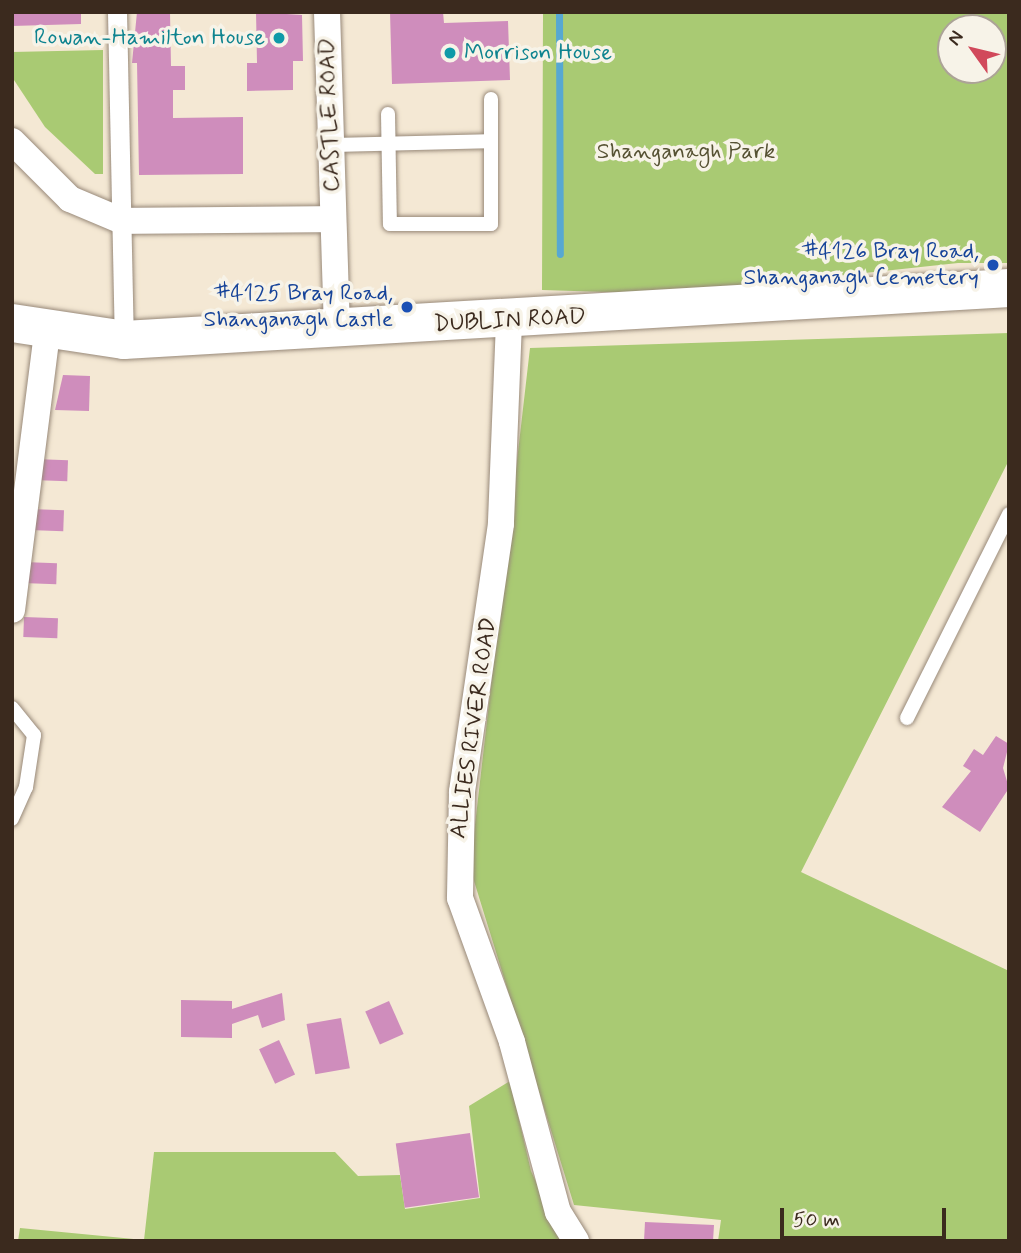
<!DOCTYPE html>
<html>
<head>
<meta charset="utf-8">
<style>
	body { margin:0 }
	#map { position:relative; width:1021px; height:1253px; overflow:hidden; background:#f4e8d4; font-family:Mynerve,sans-serif }
	div>[style] { position:absolute }
	[style*='--x'] { left:calc(var(--x)*1px); top:calc(var(--y)*1px); width:calc(var(--w)*1px); rotate:calc(var(--a)*1deg) }
	.green>* { inset:0; background:#a9ca73 }
	.stream>* { height:7px; margin:-3.5px; padding:0 3.5px; transform-origin:3.5px; border-radius:3.5px; background:#57a8d2 }
	.building>* { inset:0; background:#cf8dbc; transform-origin:0 0 }
	.roads { filter:drop-shadow(0 0 2px #988979) drop-shadow(0 0 2px #988979) }
	.service>* { height:14px; margin:-7px; padding:0 7px; transform-origin:7px; border-radius:7px; background:#fff }
	.pedestrian>* { height:19px; margin:-9.5px; padding:0 9.5px; transform-origin:9.5px; border-radius:9.5px; background:#fff }
	.minor>* { height:26px; margin:-13px; padding:0 13px; transform-origin:13px; border-radius:13px; background:#fff }
	.secondary>* { height:38px; margin:-19px; padding:0 19px; transform-origin:19px; border-radius:19px; background:#fff }
	.dots>* { width:19px; height:19px; translate:-50% -50%; box-sizing:border-box; border:4px solid #f7f3e8; border-radius:50% }
	span { translate:-50% -50%; white-space:nowrap; text-align:center; line-height:1.15; -webkit-text-stroke:7px #f7f3e8; paint-order:stroke }
	.culture-label { font-size:23px; color:#0d838f }
	.right { translate:-100% -50%; text-align:right }
	.left { translate:0 -50%; text-align:left }
	.street-label { font-size:23px; color:#3b2a1e }
	.park-label { font-size:23px; color:#565233 }
	.transit-label { font-size:23px; color:#164399 }
	.frame { position:absolute; inset:0; border:14px solid #3b2a1e; pointer-events:none }
	.north { position:absolute; left:937px; top:14px; width:70px; height:70px; box-sizing:border-box; background:#f7f3e8; border:2px solid #aca397; border-radius:50%; rotate:304deg; font-size:19px; font-weight:700; line-height:28px; text-align:center; color:#3b2a1e }
	.north::after { content:''; display:block; margin:auto; width:24px; height:32px; background:#d1495b; clip-path:polygon(50% 0,100% 100%,50% 72%,0 100%) }
	.scale { position:absolute; left:780px; top:1208px; width:166px; height:32px; box-sizing:border-box; border:4px solid #3b2a1e; border-top:0; padding-left:9px; font-size:21px; line-height:24px; white-space:nowrap; color:#3b2a1e; -webkit-text-stroke:5px #f7f3e8; paint-order:stroke }
</style>
</head>
<body>
<div id="map">
	<div class="green">
		<i style="clip-path:polygon(evenodd,543px 12px,1009px 12px,1009px 263px,958px 263px,670px 294px,542px 290px,543px 12px,951px 28px,993px 28px,993px 70px,951px 70px,951px 28px)"></i>
		<i style="clip-path:polygon(103px 50px,103px 174px,95px 174px,45px 127px,12px 77px,12px 52px)"></i>
		<i style="clip-path:polygon(1009px 333px,1009px 460px,801px 872px,1009px 971px,1009px 1241px,718px 1241px,721px 1220px,574px 1205px,470px 868px,530px 348px)"></i>
		<i style="clip-path:polygon(510px 1081px,531px 1171px,563px 1241px,18px 1241px,20px 1228px,144px 1240px,154px 1152px,335px 1152px,358px 1176px,400px 1175px,405px 1209px,480px 1198px,469px 1106px)"></i>
	</div>
	<div class="stream">
		<i style="--x:559;--y:12;--w:242;--a:89.8"></i>
	</div>
	<div class="building">
		<i style="clip-path:polygon(12px 12px,81px 12px,81px 24px,12px 26px)"></i>
		<i style="clip-path:polygon(137px 12px,170px 12px,171px 66px,185px 66px,185px 90px,173px 90px,173px 118px,243px 117px,243px 174px,139px 175px,137px 63px,132px 63px)"></i>
		<i style="clip-path:polygon(256px 12px,302px 15px,303px 61px,293px 61px,293px 90px,247px 91px,247px 63px,257px 63px)"></i>
		<i style="clip-path:polygon(390px 12px,443px 12px,444px 23px,508px 21px,510px 80px,392px 84px)"></i>
		<i style="clip-path:polygon(63px 375px,90px 376px,89px 411px,55px 410px)"></i>
		<i style="left:34px;top:459px;width:34px;height:21px;rotate:2deg"></i>
		<i style="left:30px;top:509px;width:34px;height:21px;rotate:2deg"></i>
		<i style="left:23px;top:562px;width:34px;height:21px;rotate:2deg"></i>
		<i style="left:24px;top:617px;width:34px;height:20px;rotate:2deg"></i>
		<i style="clip-path:polygon(996px 736px,1009px 744px,1003px 768px,1009px 788px,980px 832px,942px 807px,971px 771px,963px 766px,974px 749px,983px 755px)"></i>
		<i style="clip-path:polygon(282px 993px,285px 1020px,262px 1028px,258px 1015px,232px 1024px,232px 1038px,181px 1037px,181px 1000px,232px 1001px,232px 1009px)"></i>
		<i style="left:389px;top:1001px;width:36px;height:26px;rotate:66deg"></i>
		<i style="left:341px;top:1018px;width:51px;height:35px;rotate:80deg"></i>
		<i style="left:279px;top:1040px;width:38px;height:22px;rotate:65deg"></i>
		<i style="left:470px;top:1133px;width:65px;height:75px;rotate:82deg"></i>
		<i style="clip-path:polygon(645px 1222px,714px 1225px,713px 1241px,644px 1241px)"></i>
	</div>
	<div class="roads">
		<div class="service">
			<i style="--x:388;--y:114;--w:110;--a:89"></i>
			<i style="--x:390;--y:224;--w:101;--a:0"></i>
			<i style="--x:491;--y:224;--w:125;--a:-90"></i>
			<i style="--x:330;--y:145;--w:161;--a:-1.4"></i>
			<i style="--x:12;--y:708;--w:35;--a:51"></i>
			<i style="--x:34;--y:735;--w:53;--a:98.7"></i>
			<i style="--x:26;--y:787;--w:35;--a:114"></i>
			<i style="--x:907;--y:718;--w:228;--a:-63.4"></i>
		</div>
		<div class="pedestrian">
			<i style="--x:117;--y:12;--w:328;--a:88.8"></i>
		</div>
		<div class="minor">
			<i style="--x:327;--y:12;--w:317;--a:88.2"></i>
			<i style="--x:12;--y:141;--w:82;--a:45"></i>
			<i style="--x:70;--y:199;--w:56;--a:22.9"></i>
			<i style="--x:122;--y:221;--w:211;--a:-0.5"></i>
			<i style="--x:509;--y:322;--w:202;--a:92.3"></i>
			<i style="--x:501;--y:524;--w:271;--a:98.3"></i>
			<i style="--x:462;--y:792;--w:106;--a:91.1"></i>
			<i style="--x:460;--y:898;--w:153;--a:70.1"></i>
			<i style="--x:512;--y:1042;--w:176;--a:74.9"></i>
			<i style="--x:558;--y:1212;--w:34;--a:58"></i>
			<i style="--x:12;--y:610;--w:281;--a:-82.8"></i>
		</div>
		<div class="secondary">
			<i style="--x:12;--y:323;--w:113;--a:8.6"></i>
			<i style="--x:124;--y:340;--w:887;--a:-3.36"></i>
		</div>
	</div>
	<div class="dots">
		<i style="left:279px;top:38px;background:#0f9aa8"></i>
		<i style="left:450px;top:53px;background:#0f9aa8"></i>
		<i style="left:993px;top:265px;background:#1a4fb4"></i>
		<i style="left:407px;top:307px;background:#1a4fb4"></i>
	</div>
	<div class="culture-label">
		<span class="right" style="left:265px;top:38px">Rowan-Hamilton House</span>
		<span class="left" style="left:464px;top:53px">Morrison House</span>
	</div>
	<div class="street-label">
		<span style="left:330px;top:115px;rotate:-92deg">CASTLE ROAD</span>
		<span style="left:510px;top:321px;rotate:-3deg">DUBLIN ROAD</span>
		<span style="left:474px;top:728px;rotate:-82deg">ALLIES RIVER ROAD</span>
	</div>
	<div class="park-label">
		<span style="left:686px;top:152px">Shanganagh Park</span>
	</div>
	<div class="transit-label">
		<span class="right" style="left:979px;top:265px">#4126 Bray Road,<br>Shanganagh Cemetery</span>
		<span class="right" style="left:393px;top:307px">#4125 Bray Road,<br>Shanganagh Castle</span>
	</div>
	<div class="frame"></div>
	<div class="north">N</div>
	<div class="scale">50 m</div>
</div>
</body>
</html>
